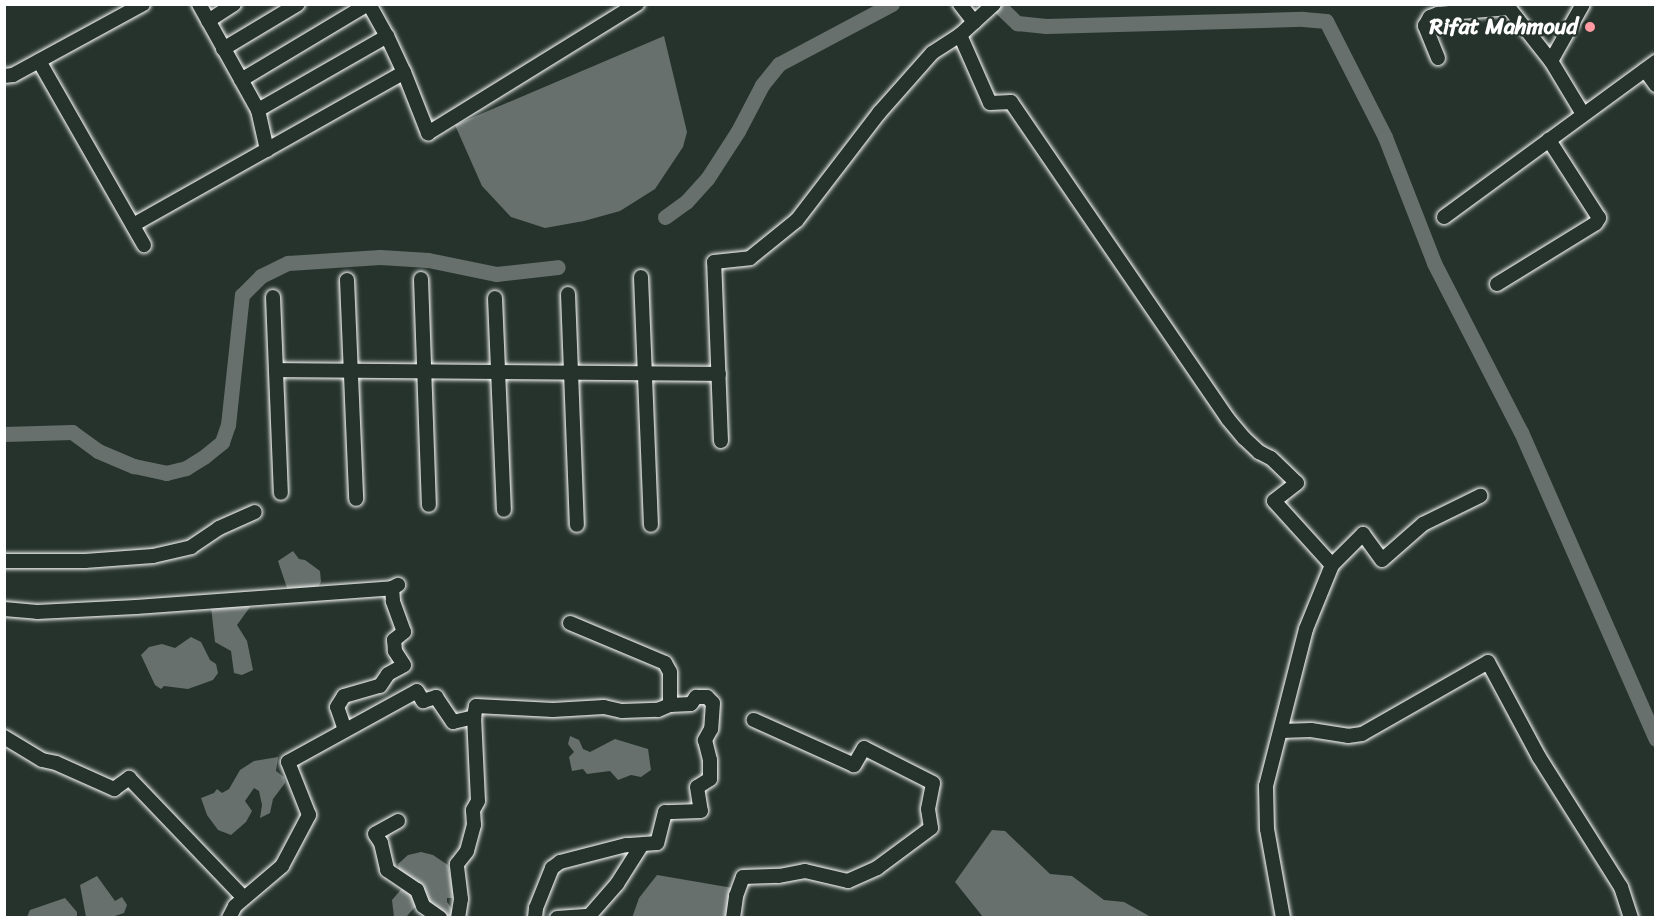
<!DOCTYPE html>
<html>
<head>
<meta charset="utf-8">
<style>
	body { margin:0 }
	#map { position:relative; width:1660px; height:922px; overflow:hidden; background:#26332d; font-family:Sriracha,sans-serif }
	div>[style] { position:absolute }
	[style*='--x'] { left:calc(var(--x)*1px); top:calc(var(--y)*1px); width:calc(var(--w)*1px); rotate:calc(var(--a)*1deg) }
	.water>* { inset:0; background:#67706c }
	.canal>* { height:15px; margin:-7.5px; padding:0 7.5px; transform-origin:7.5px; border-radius:7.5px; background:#67706c }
	.roads { filter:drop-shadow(0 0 2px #fff) drop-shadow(0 0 2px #fff) }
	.minor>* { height:14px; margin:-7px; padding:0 7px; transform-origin:7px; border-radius:7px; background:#26332d }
	.dots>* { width:16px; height:16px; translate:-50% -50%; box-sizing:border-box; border:3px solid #26332d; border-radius:50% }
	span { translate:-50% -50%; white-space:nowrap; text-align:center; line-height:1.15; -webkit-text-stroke:4.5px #26332d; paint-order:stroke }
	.poi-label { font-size:22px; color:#fff; font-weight:700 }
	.right { translate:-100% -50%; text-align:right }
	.frame { position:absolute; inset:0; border:6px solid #fff; pointer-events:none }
</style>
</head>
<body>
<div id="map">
	<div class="water">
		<i style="clip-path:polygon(664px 36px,687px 132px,683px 147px,655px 189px,620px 211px,584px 221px,545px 228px,511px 217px,482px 186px,455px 125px)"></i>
		<i style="clip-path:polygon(293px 551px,299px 559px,305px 560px,320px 571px,321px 582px,316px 590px,288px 591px,278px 561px)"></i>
		<i style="clip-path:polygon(243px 602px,250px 607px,237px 625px,247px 641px,253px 670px,242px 675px,234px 673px,231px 651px,215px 642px,211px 607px)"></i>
		<i style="clip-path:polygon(191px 637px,201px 642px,210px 660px,216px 664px,218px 673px,213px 680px,188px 689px,164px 686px,161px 689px,155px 685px,141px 655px,149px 647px,162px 644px,175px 648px)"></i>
		<i style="clip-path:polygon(570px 736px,579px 740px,583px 749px,590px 752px,615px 739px,648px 749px,651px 770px,641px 777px,631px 775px,618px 780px,610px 771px,587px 774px,583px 769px,572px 771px,569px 757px,574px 752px,568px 744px)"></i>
		<i style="clip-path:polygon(278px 757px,276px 771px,284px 777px,285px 783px,273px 799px,270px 813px,260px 818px,262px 805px,259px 791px,254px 788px,245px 801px,252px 811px,246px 822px,231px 835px,218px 830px,207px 815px,201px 798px,214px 793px,217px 789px,222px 793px,229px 789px,240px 770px,254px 761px)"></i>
		<i style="clip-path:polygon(992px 830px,1005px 831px,1050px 874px,1072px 876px,1104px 900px,1124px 902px,1151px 917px,983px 917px,955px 882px)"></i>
		<i style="clip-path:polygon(421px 852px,433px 855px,448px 865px,454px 898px,447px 898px,447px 902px,453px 910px,453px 916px,447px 917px,430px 911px,422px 890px,424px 886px,400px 877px,398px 864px,408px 855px)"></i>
		<i style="clip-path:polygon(657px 875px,733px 888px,728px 917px,632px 918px,639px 898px)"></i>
		<i style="clip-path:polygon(97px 876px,115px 901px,122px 897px,127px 905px,124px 913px,112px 917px,86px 917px,80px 885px)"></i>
		<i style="clip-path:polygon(405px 885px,413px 895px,416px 906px,406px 917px,394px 917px,392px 900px)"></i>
		<i style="clip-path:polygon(65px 898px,77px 912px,77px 917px,27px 917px,30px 910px)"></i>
	</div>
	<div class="canal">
		<i style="--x:997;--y:4;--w:28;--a:44"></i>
		<i style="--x:1017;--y:23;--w:29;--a:6"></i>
		<i style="--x:1046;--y:26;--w:257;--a:-1.6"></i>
		<i style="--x:1303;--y:19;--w:23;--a:5"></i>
		<i style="--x:1326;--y:21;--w:130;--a:63"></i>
		<i style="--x:1385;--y:137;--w:135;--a:68.7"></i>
		<i style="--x:1434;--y:263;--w:190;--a:62.8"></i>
		<i style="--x:1521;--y:432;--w:335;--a:66.3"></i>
		<i style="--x:665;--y:217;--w:26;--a:-36"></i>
		<i style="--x:686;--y:202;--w:31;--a:-48"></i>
		<i style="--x:707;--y:179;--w:57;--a:-57.1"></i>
		<i style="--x:738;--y:131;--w:52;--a:-62.4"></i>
		<i style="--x:762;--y:85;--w:27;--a:-51"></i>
		<i style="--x:779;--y:64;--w:128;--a:-28"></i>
		<i style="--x:4;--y:434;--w:68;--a:-1.7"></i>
		<i style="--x:72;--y:432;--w:32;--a:36"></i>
		<i style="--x:98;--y:451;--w:39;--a:23"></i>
		<i style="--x:134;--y:466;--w:33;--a:12"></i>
		<i style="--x:166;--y:473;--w:21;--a:-14"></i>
		<i style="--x:186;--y:468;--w:22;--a:-32"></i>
		<i style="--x:205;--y:456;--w:22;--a:-39"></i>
		<i style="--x:222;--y:442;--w:18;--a:-71"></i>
		<i style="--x:228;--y:425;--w:131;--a:-83.9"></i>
		<i style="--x:242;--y:295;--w:27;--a:-45"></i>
		<i style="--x:261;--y:276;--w:30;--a:-26"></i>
		<i style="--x:288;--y:263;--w:92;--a:-3.7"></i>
		<i style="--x:380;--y:257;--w:48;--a:3.6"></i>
		<i style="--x:428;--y:260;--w:69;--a:11.6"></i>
		<i style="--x:496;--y:274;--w:62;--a:-6.4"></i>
	</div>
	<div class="roads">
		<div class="minor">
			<i style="--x:199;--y:4;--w:121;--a:60.9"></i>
			<i style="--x:258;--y:110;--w:41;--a:77.3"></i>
			<i style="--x:369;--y:4;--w:37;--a:61"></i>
			<i style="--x:960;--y:4;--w:23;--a:52"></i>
			<i style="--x:1509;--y:4;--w:4;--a:90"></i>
			<i style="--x:1509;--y:8;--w:68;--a:51.6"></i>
			<i style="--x:1551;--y:61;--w:62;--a:58.9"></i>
			<i style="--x:208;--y:21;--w:31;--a:-33"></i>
			<i style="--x:960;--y:35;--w:74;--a:66.2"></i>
			<i style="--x:990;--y:103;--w:21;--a:-3"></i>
			<i style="--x:1011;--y:102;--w:384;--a:55.6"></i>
			<i style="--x:1228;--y:419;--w:25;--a:50"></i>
			<i style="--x:1244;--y:438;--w:21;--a:43"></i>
			<i style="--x:1259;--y:452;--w:13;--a:27"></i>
			<i style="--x:1271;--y:458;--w:36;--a:44"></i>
			<i style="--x:1297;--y:483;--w:29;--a:142"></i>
			<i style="--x:1274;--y:501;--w:86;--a:47.8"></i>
			<i style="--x:1332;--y:565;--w:69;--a:112.1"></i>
			<i style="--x:1306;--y:629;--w:162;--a:104.3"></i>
			<i style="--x:1266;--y:786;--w:43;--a:88.7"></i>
			<i style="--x:1267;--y:829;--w:90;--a:79.8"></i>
			<i style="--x:223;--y:49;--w:87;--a:-31"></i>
			<i style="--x:1438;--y:58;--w:35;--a:-112"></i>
			<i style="--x:1425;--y:26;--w:10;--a:-61"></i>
			<i style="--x:1430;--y:17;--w:9;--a:-21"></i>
			<i style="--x:1438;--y:14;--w:71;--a:-4.8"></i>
			<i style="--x:39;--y:61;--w:212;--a:60.3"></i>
			<i style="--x:1551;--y:61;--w:65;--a:-60.7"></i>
			<i style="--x:1645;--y:70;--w:19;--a:54"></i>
			<i style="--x:4;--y:76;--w:9;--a:-6"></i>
			<i style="--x:13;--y:75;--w:148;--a:-28.6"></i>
			<i style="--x:241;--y:80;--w:148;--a:-30.9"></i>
			<i style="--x:258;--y:110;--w:149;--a:-29.8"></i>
			<i style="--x:387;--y:36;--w:40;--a:65"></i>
			<i style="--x:1444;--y:217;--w:263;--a:-36.2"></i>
			<i style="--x:133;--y:225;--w:311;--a:-29.4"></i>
			<i style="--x:404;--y:72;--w:66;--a:68.5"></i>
			<i style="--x:428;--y:133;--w:246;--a:-31.7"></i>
			<i style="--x:641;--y:277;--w:248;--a:87.7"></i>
			<i style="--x:421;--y:279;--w:226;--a:88"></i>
			<i style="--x:347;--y:280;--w:219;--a:87.6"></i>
			<i style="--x:1497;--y:284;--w:116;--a:-31.6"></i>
			<i style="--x:1596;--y:223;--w:6;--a:-59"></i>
			<i style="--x:1599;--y:218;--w:93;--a:-122.7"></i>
			<i style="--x:568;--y:294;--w:231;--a:87.8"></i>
			<i style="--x:273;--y:297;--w:196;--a:87.7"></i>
			<i style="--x:495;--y:298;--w:212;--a:87.6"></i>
			<i style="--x:276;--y:370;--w:443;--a:0.5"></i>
			<i style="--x:721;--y:441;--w:179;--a:-92.2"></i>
			<i style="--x:714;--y:262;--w:36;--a:-6"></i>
			<i style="--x:750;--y:258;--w:60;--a:-39"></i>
			<i style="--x:797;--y:220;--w:135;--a:-52.5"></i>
			<i style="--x:879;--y:113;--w:80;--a:-48.5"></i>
			<i style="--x:932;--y:53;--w:33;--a:-33"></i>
			<i style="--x:960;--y:35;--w:46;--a:-42.4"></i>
			<i style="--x:4;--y:561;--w:81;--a:0"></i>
			<i style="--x:85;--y:561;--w:68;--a:-4.2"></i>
			<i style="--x:153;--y:556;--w:39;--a:-13"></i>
			<i style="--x:191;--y:547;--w:34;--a:-34"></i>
			<i style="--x:219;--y:528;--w:39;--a:-24"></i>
			<i style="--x:1332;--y:565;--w:44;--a:-45"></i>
			<i style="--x:1363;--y:534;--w:32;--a:54"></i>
			<i style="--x:1382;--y:560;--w:55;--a:-41.3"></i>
			<i style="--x:1423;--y:524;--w:64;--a:-26.2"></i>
			<i style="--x:4;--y:609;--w:33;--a:5"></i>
			<i style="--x:37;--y:612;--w:99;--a:-2.9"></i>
			<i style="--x:136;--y:607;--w:257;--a:-4.2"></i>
			<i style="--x:392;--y:588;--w:7;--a:-27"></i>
			<i style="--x:570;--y:623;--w:103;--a:22.8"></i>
			<i style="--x:665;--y:663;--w:10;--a:61"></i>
			<i style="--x:670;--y:672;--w:33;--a:90"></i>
			<i style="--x:345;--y:730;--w:24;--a:-109"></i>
			<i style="--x:337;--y:707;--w:13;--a:-58"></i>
			<i style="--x:344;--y:696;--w:37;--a:-16"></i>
			<i style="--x:380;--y:686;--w:14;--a:-56"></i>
			<i style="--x:388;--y:674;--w:18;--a:-29"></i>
			<i style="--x:404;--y:665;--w:17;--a:-123"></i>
			<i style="--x:395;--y:651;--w:11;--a:-95"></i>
			<i style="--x:394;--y:640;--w:13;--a:-39"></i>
			<i style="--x:404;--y:632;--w:33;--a:-110"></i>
			<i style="--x:393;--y:601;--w:13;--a:-94"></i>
			<i style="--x:1281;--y:731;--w:30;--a:-2"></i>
			<i style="--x:1311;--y:730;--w:37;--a:9"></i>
			<i style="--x:1348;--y:736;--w:14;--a:-8"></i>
			<i style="--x:1362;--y:734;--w:145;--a:-29.7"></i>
			<i style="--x:1488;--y:662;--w:108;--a:61.8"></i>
			<i style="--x:1539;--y:757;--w:154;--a:57.8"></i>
			<i style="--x:1621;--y:887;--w:33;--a:72"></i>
			<i style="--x:4;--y:737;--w:44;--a:31.2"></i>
			<i style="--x:42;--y:760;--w:14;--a:12"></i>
			<i style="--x:56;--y:763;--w:64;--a:24.1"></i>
			<i style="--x:114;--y:789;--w:19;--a:-36"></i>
			<i style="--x:129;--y:778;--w:166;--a:46.2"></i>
			<i style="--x:398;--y:821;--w:26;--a:151"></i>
			<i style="--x:375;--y:834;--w:11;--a:56"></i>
			<i style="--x:381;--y:843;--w:28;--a:77"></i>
			<i style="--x:387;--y:870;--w:36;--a:34"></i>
			<i style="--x:417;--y:890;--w:17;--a:69"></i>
			<i style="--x:423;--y:906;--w:21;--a:35"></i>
			<i style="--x:229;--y:918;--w:13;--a:-63"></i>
			<i style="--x:235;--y:906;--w:62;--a:-40.4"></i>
			<i style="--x:282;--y:866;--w:58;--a:-62.1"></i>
			<i style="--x:309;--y:815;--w:57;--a:-111.6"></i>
			<i style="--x:288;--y:762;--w:147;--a:-28.8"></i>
			<i style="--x:417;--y:691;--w:12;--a:59"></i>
			<i style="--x:423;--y:701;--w:14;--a:-17"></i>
			<i style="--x:436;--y:697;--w:30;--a:56"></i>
			<i style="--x:453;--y:722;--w:22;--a:-13"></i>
			<i style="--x:458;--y:918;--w:19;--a:-81"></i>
			<i style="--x:461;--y:899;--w:35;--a:-97"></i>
			<i style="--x:457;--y:864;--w:16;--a:-52"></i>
			<i style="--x:467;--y:851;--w:27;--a:-75"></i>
			<i style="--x:474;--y:825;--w:15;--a:-94"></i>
			<i style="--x:473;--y:810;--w:10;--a:-61"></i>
			<i style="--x:478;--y:801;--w:84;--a:-92.7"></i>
			<i style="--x:474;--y:717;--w:11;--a:-80"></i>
			<i style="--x:476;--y:706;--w:77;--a:3"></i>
			<i style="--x:553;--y:710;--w:51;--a:-3.4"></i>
			<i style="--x:604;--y:707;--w:18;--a:13"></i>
			<i style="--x:622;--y:711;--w:36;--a:-2"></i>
			<i style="--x:658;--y:710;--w:13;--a:-23"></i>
			<i style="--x:670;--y:705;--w:21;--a:-3"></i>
			<i style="--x:691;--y:704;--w:9;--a:-54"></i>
			<i style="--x:696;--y:697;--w:11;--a:0"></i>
			<i style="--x:707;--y:697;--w:8;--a:45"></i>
			<i style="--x:713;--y:703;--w:26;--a:94"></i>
			<i style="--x:711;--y:729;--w:13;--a:119"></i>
			<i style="--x:705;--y:740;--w:21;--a:76"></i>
			<i style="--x:710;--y:760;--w:19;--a:90"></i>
			<i style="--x:710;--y:779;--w:15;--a:148"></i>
			<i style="--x:697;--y:787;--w:24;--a:81"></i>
			<i style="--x:701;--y:811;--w:36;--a:178"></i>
			<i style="--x:665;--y:812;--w:32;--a:104"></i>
			<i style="--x:657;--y:843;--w:31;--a:176"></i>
			<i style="--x:626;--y:845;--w:68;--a:165.6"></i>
			<i style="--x:560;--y:862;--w:10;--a:143"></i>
			<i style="--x:552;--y:868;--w:43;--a:111.8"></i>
			<i style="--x:536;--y:908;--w:10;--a:96"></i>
			<i style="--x:557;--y:918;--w:32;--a:-4"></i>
			<i style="--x:589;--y:916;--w:43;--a:-48.8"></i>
			<i style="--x:617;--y:884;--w:45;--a:-57.7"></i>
			<i style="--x:733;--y:918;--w:22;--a:-82"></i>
			<i style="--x:736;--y:896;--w:20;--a:-70"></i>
			<i style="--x:743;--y:877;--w:36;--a:-2"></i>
			<i style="--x:779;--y:876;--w:26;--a:-11"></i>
			<i style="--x:805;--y:871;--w:44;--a:13.1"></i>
			<i style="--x:848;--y:881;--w:32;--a:-24"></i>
			<i style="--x:877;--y:868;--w:67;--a:-36.5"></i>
			<i style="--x:931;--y:828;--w:19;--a:-99"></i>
			<i style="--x:928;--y:809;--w:26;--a:-79"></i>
			<i style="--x:933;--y:783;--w:77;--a:-153.1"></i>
			<i style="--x:864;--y:748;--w:20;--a:120"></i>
			<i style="--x:854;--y:765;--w:110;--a:-155.8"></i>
		</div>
	</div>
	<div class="dots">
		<i style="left:1590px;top:27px;background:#ff9aa2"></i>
	</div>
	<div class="poi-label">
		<span class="right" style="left:1578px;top:27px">Rifat Mahmoud</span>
	</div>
	<div class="frame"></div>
</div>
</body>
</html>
